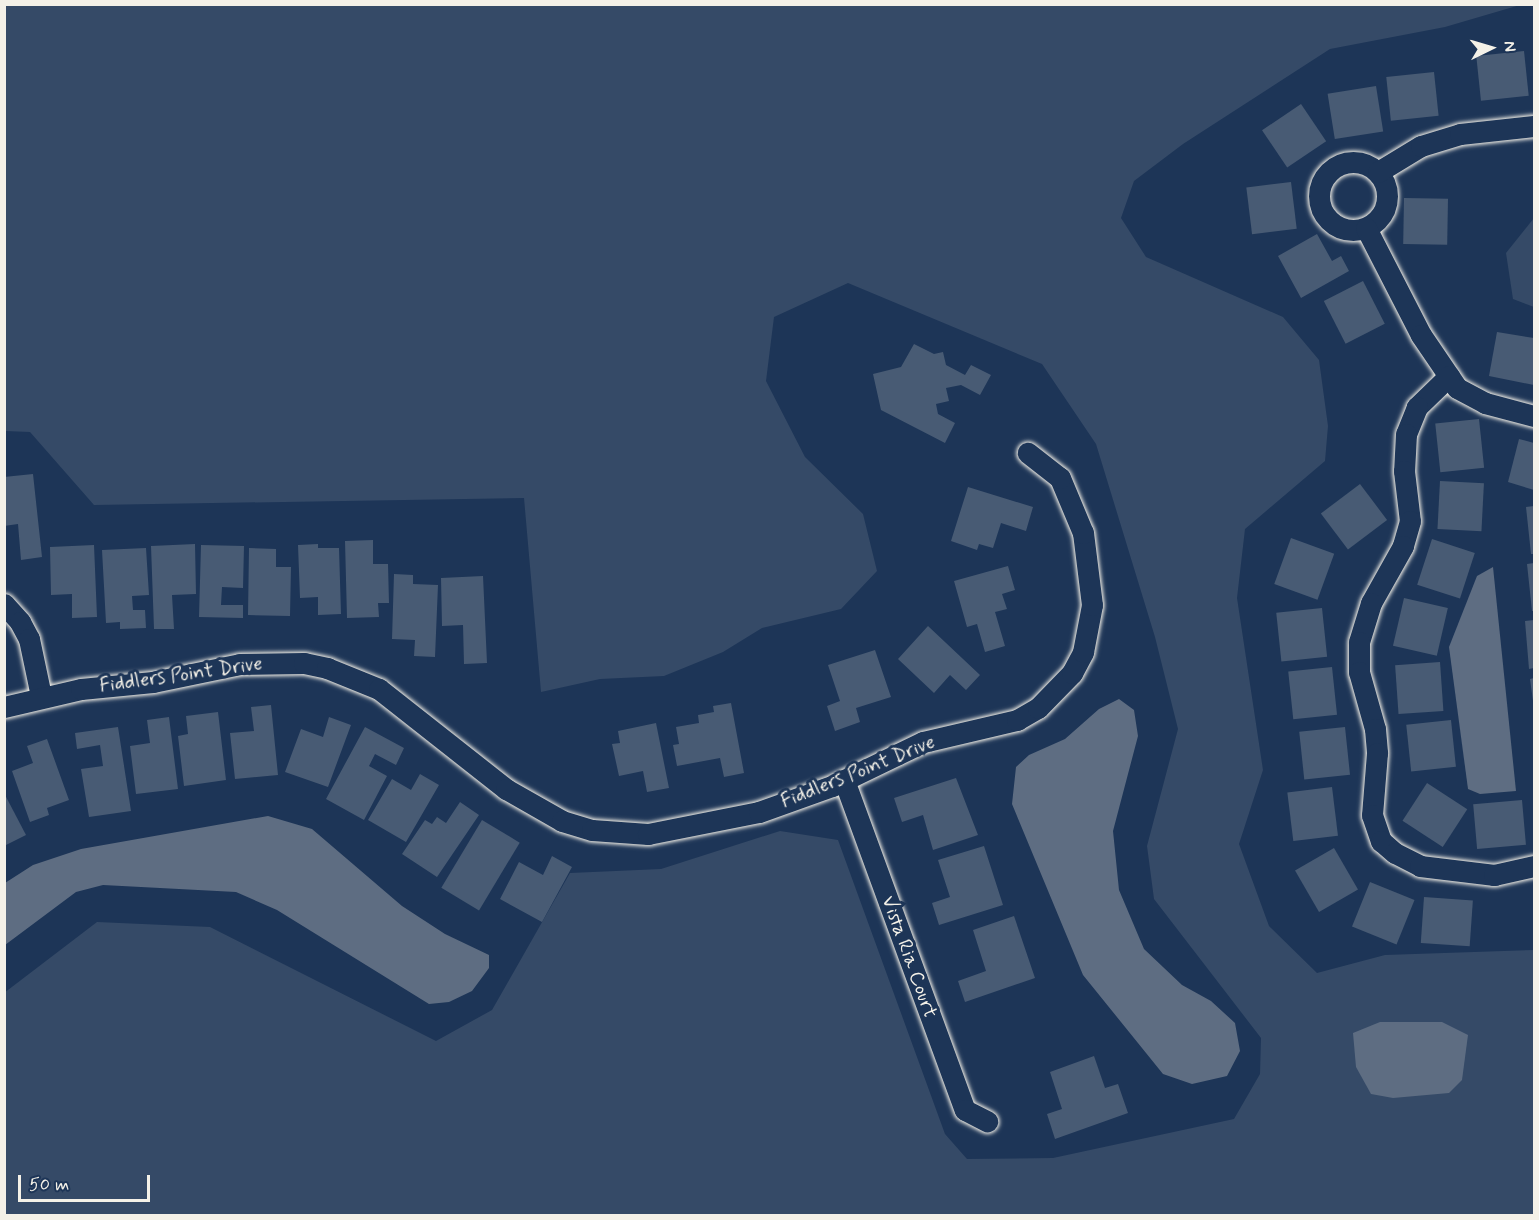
<!DOCTYPE html>
<html>
<head>
<meta charset="utf-8">
<style>
	body { margin:0 }
	#map { position:relative; width:1539px; height:1220px; overflow:hidden; background:#1d3557; font-family:Mynerve,sans-serif }
	div>[style] { position:absolute }
	[style*='--x'] { left:calc(var(--x)*1px); top:calc(var(--y)*1px); width:calc(var(--w)*1px); rotate:calc(var(--a)*1deg) }
	.green>* { inset:0; background:#354a67 }
	.water>* { inset:0; background:#5e6d82 }
	.building>* { inset:0; background:#485b74; transform-origin:0 0 }
	.roads { filter:drop-shadow(0 0 2px #f4f1e8) drop-shadow(0 0 2px #f4f1e8) }
	.minor>* { height:21px; margin:-10.5px; padding:0 10.5px; transform-origin:10.5px; border-radius:10.5px; background:#1d3557 }
	.minor>.ring { margin:-10.5px; padding:0; box-sizing:content-box; background:none; border:21px solid #1d3557; border-radius:50% }
	span { translate:-50% -50%; white-space:nowrap; text-align:center; line-height:1.15; -webkit-text-stroke:6px #1d3557; paint-order:stroke }
	.street-label { font-size:20px; color:#f4f1e8 }
	.frame { position:absolute; inset:0; border:6px solid #f4f1e8; pointer-events:none }
	.north { position:absolute; left:1461px; top:18px; width:60px; height:60px; -webkit-text-stroke:4px #1d3557; paint-order:stroke; rotate:85deg; font-size:16px; font-weight:700; line-height:24px; text-align:center; color:#f4f1e8 }
	.north::after { content:''; display:block; margin:auto; width:21px; height:27px; background:#f4f1e8; clip-path:polygon(50% 0,100% 100%,50% 72%,0 100%) }
	.scale { position:absolute; left:18px; top:1175px; width:132px; height:27px; box-sizing:border-box; border:3px solid #f4f1e8; border-top:0; padding-left:8px; font-size:18px; line-height:21px; white-space:nowrap; color:#f4f1e8; -webkit-text-stroke:4px #1d3557; paint-order:stroke }
</style>
</head>
<body>
<div id="map">
	<div class="green">
		<i style="clip-path:polygon(5px 5px,1520px 5px,1445px 27px,1330px 49px,1183px 144px,1134px 181px,1121px 218px,1146px 257px,1283px 317px,1319px 360px,1328px 426px,1325px 461px,1245px 529px,1237px 598px,1263px 770px,1239px 844px,1269px 926px,1317px 973px,1385px 955px,1534px 950px,1534px 1215px,5px 1215px,4px 993px,97px 922px,210px 927px,436px 1041px,492px 1010px,570px 873px,661px 869px,780px 831px,838px 840px,945px 1134px,967px 1159px,1053px 1158px,1234px 1119px,1260px 1074px,1261px 1038px,1154px 899px,1147px 846px,1178px 729px,1155px 637px,1096px 444px,1042px 364px,848px 283px,774px 317px,766px 381px,805px 457px,863px 514px,877px 571px,841px 609px,762px 628px,723px 652px,664px 676px,600px 679px,541px 692px,524px 498px,94px 505px,30px 432px,5px 431px)"></i>
		<i style="clip-path:polygon(1534px 218px,1534px 307px,1513px 299px,1506px 253px)"></i>
	</div>
	<div class="water">
		<i style="clip-path:polygon(1493px 567px,1516px 791px,1480px 794px,1468px 789px,1449px 647px,1477px 576px)"></i>
		<i style="clip-path:polygon(1119px 699px,1134px 710px,1138px 736px,1113px 831px,1119px 890px,1144px 949px,1182px 985px,1211px 1001px,1235px 1023px,1240px 1051px,1227px 1076px,1192px 1084px,1163px 1074px,1083px 975px,1012px 804px,1016px 767px,1029px 755px,1065px 739px,1099px 709px)"></i>
		<i style="clip-path:polygon(268px 816px,312px 829px,402px 906px,445px 934px,489px 955px,489px 968px,472px 991px,449px 1002px,429px 1004px,277px 910px,236px 892px,103px 885px,76px 892px,5px 945px,5px 883px,33px 865px,81px 849px)"></i>
		<i style="clip-path:polygon(1380px 1022px,1442px 1022px,1468px 1035px,1462px 1080px,1449px 1093px,1393px 1098px,1371px 1094px,1356px 1067px,1353px 1033px)"></i>
	</div>
	<div class="building">
		<i style="left:1524px;top:51px;width:45px;height:48px;rotate:84deg"></i>
		<i style="left:1434px;top:72px;width:44px;height:48px;rotate:84deg"></i>
		<i style="left:1376px;top:86px;width:46px;height:49px;rotate:81deg"></i>
		<i style="left:1301px;top:104px;width:45px;height:47px;rotate:56deg"></i>
		<i style="left:1291px;top:182px;width:47px;height:45px;rotate:83deg"></i>
		<i style="left:1404px;top:198px;width:44px;height:46px;rotate:1deg"></i>
		<i style="clip-path:polygon(1317px 234px,1332px 261px,1341px 256px,1349px 271px,1301px 298px,1278px 256px)"></i>
		<i style="left:1363px;top:281px;width:48px;height:44px;rotate:63deg"></i>
		<i style="clip-path:polygon(1497px 332px,1534px 338px,1534px 385px,1489px 376px)"></i>
		<i style="clip-path:polygon(914px 344px,934px 354px,943px 352px,946px 365px,965px 375px,971px 365px,991px 375px,980px 395px,961px 385px,946px 388px,949px 401px,936px 404px,938px 414px,955px 423px,945px 443px,881px 410px,873px 374px,901px 367px)"></i>
		<i style="left:1479px;top:419px;width:49px;height:44px;rotate:84deg"></i>
		<i style="clip-path:polygon(1519px 439px,1534px 443px,1534px 490px,1508px 482px)"></i>
		<i style="clip-path:polygon(33px 474px,42px 557px,21px 560px,18px 524px,4px 526px,4px 477px)"></i>
		<i style="left:1440px;top:481px;width:44px;height:48px;rotate:3deg"></i>
		<i style="left:1360px;top:484px;width:45px;height:49px;rotate:53deg"></i>
		<i style="clip-path:polygon(968px 487px,1033px 507px,1026px 531px,1001px 523px,993px 548px,979px 544px,977px 550px,951px 541px)"></i>
		<i style="clip-path:polygon(1534px 506px,1534px 554px,1531px 554px,1526px 507px)"></i>
		<i style="left:1291px;top:538px;width:46px;height:49px;rotate:20deg"></i>
		<i style="left:1432px;top:539px;width:45px;height:48px;rotate:18deg"></i>
		<i style="clip-path:polygon(373px 540px,373px 564px,388px 564px,389px 603px,378px 603px,379px 617px,347px 618px,345px 541px)"></i>
		<i style="clip-path:polygon(195px 544px,196px 594px,172px 595px,174px 629px,154px 629px,151px 546px)"></i>
		<i style="clip-path:polygon(318px 544px,318px 548px,339px 548px,341px 614px,318px 615px,318px 597px,300px 598px,298px 545px)"></i>
		<i style="clip-path:polygon(94px 545px,97px 617px,72px 618px,72px 594px,51px 595px,50px 547px)"></i>
		<i style="clip-path:polygon(201px 545px,244px 546px,243px 588px,222px 587px,221px 605px,243px 605px,243px 618px,199px 617px)"></i>
		<i style="clip-path:polygon(146px 548px,149px 595px,132px 596px,133px 610px,145px 610px,146px 628px,120px 629px,120px 622px,106px 623px,102px 550px)"></i>
		<i style="clip-path:polygon(249px 548px,276px 549px,276px 567px,291px 567px,290px 616px,248px 615px)"></i>
		<i style="clip-path:polygon(1534px 563px,1534px 611px,1532px 611px,1527px 564px)"></i>
		<i style="clip-path:polygon(1008px 566px,1015px 590px,1002px 594px,1007px 609px,995px 612px,1005px 646px,985px 652px,977px 624px,967px 627px,954px 581px)"></i>
		<i style="clip-path:polygon(394px 574px,413px 575px,413px 584px,438px 585px,435px 657px,414px 656px,415px 640px,392px 639px)"></i>
		<i style="clip-path:polygon(483px 576px,487px 663px,464px 664px,463px 625px,442px 626px,441px 578px)"></i>
		<i style="left:1404px;top:598px;width:45px;height:49px;rotate:13deg"></i>
		<i style="left:1322px;top:608px;width:49px;height:46px;rotate:84deg"></i>
		<i style="clip-path:polygon(1534px 620px,1534px 668px,1529px 669px,1525px 621px)"></i>
		<i style="clip-path:polygon(928px 626px,980px 675px,966px 690px,950px 675px,934px 693px,898px 659px)"></i>
		<i style="clip-path:polygon(875px 650px,891px 697px,856px 708px,860px 722px,835px 731px,827px 706px,840px 701px,828px 665px)"></i>
		<i style="left:1440px;top:662px;width:49px;height:45px;rotate:86deg"></i>
		<i style="left:1332px;top:667px;width:48px;height:44px;rotate:84deg"></i>
		<i style="clip-path:polygon(1534px 678px,1534px 701px,1533px 701px,1530px 679px)"></i>
		<i style="clip-path:polygon(731px 703px,744px 773px,724px 777px,720px 758px,677px 766px,673px 745px,679px 744px,676px 727px,699px 723px,698px 715px,714px 712px,713px 706px)"></i>
		<i style="clip-path:polygon(271px 705px,278px 775px,235px 779px,230px 733px,254px 731px,251px 707px)"></i>
		<i style="clip-path:polygon(218px 712px,226px 780px,184px 786px,178px 736px,188px 734px,186px 716px)"></i>
		<i style="clip-path:polygon(169px 717px,178px 789px,136px 794px,130px 746px,150px 743px,147px 720px)"></i>
		<i style="clip-path:polygon(329px 717px,351px 725px,328px 787px,285px 772px,301px 729px,323px 737px)"></i>
		<i style="left:1451px;top:720px;width:47px;height:45px;rotate:84deg"></i>
		<i style="clip-path:polygon(656px 723px,669px 788px,647px 792px,643px 771px,619px 776px,612px 744px,620px 743px,618px 731px)"></i>
		<i style="clip-path:polygon(118px 727px,131px 811px,89px 817px,81px 769px,103px 766px,100px 745px,77px 749px,75px 733px)"></i>
		<i style="clip-path:polygon(365px 727px,404px 748px,396px 765px,375px 754px,369px 766px,387px 776px,364px 820px,326px 799px)"></i>
		<i style="left:1345px;top:727px;width:48px;height:46px;rotate:84deg"></i>
		<i style="clip-path:polygon(47px 739px,69px 800px,47px 808px,49px 815px,30px 822px,12px 771px,33px 763px,27px 746px)"></i>
		<i style="clip-path:polygon(420px 774px,439px 785px,406px 842px,368px 820px,392px 779px,411px 790px)"></i>
		<i style="clip-path:polygon(956px 778px,978px 835px,933px 850px,923px 815px,902px 822px,894px 798px)"></i>
		<i style="left:1427px;top:783px;width:48px;height:45px;rotate:33deg"></i>
		<i style="left:1332px;top:787px;width:49px;height:45px;rotate:83deg"></i>
		<i style="clip-path:polygon(4px 793px,26px 835px,4px 846px)"></i>
		<i style="left:1522px;top:800px;width:45px;height:49px;rotate:85deg"></i>
		<i style="clip-path:polygon(460px 802px,479px 815px,437px 877px,402px 854px,425px 820px,432px 824px,437px 817px,446px 823px)"></i>
		<i style="left:482px;top:820px;width:44px;height:79px;rotate:31deg"></i>
		<i style="clip-path:polygon(984px 846px,1003px 905px,939px 925px,932px 903px,950px 897px,938px 860px)"></i>
		<i style="left:1334px;top:848px;width:48px;height:45px;rotate:60deg"></i>
		<i style="clip-path:polygon(552px 856px,572px 867px,542px 922px,500px 899px,519px 862px,543px 875px)"></i>
		<i style="left:1370px;top:882px;width:48px;height:48px;rotate:22deg"></i>
		<i style="left:1424px;top:897px;width:49px;height:46px;rotate:4deg"></i>
		<i style="clip-path:polygon(1014px 916px,1035px 978px,965px 1002px,958px 981px,986px 971px,973px 930px)"></i>
		<i style="clip-path:polygon(1094px 1056px,1105px 1088px,1118px 1084px,1128px 1113px,1055px 1139px,1047px 1114px,1062px 1109px,1050px 1072px)"></i>
	</div>
	<div class="roads">
		<div class="minor">
			<i class="ring" style="left:1319px;top:162px;width:47px;height:47px"></i>
			<i style="--x:1378;--y:172;--w:50;--a:-31.2"></i>
			<i style="--x:1421;--y:146;--w:41;--a:-17.1"></i>
			<i style="--x:1460;--y:134;--w:74;--a:-6.2"></i>
			<i style="--x:1366;--y:228;--w:120;--a:62.8"></i>
			<i style="--x:1421;--y:335;--w:64;--a:55.8"></i>
			<i style="--x:1457;--y:388;--w:32;--a:28"></i>
			<i style="--x:1485;--y:403;--w:51;--a:14.9"></i>
			<i style="--x:1449;--y:376;--w:45;--a:135.9"></i>
			<i style="--x:1417;--y:407;--w:29;--a:112"></i>
			<i style="--x:1406;--y:434;--w:37;--a:93"></i>
			<i style="--x:1404;--y:471;--w:50;--a:83.2"></i>
			<i style="--x:1410;--y:521;--w:26;--a:106"></i>
			<i style="--x:1403;--y:546;--w:65;--a:119.3"></i>
			<i style="--x:1371;--y:603;--w:41;--a:107.1"></i>
			<i style="--x:1359;--y:642;--w:30;--a:90"></i>
			<i style="--x:1359;--y:672;--w:59;--a:74.3"></i>
			<i style="--x:1375;--y:729;--w:24;--a:85"></i>
			<i style="--x:1377;--y:753;--w:62;--a:94.6"></i>
			<i style="--x:1372;--y:815;--w:28;--a:71"></i>
			<i style="--x:1381;--y:841;--w:18;--a:41"></i>
			<i style="--x:1395;--y:853;--w:28;--a:27"></i>
			<i style="--x:1420;--y:866;--w:75;--a:6.9"></i>
			<i style="--x:1494;--y:875;--w:41;--a:-12.7"></i>
			<i style="--x:4;--y:604;--w:24;--a:48"></i>
			<i style="--x:20;--y:622;--w:19;--a:62"></i>
			<i style="--x:29;--y:639;--w:58;--a:78.1"></i>
			<i style="--x:4;--y:707;--w:79;--a:-13.2"></i>
			<i style="--x:81;--y:689;--w:72;--a:-5.6"></i>
			<i style="--x:153;--y:682;--w:89;--a:-11.7"></i>
			<i style="--x:240;--y:664;--w:64;--a:-0.9"></i>
			<i style="--x:304;--y:663;--w:24;--a:12"></i>
			<i style="--x:327;--y:668;--w:56;--a:22"></i>
			<i style="--x:379;--y:689;--w:162;--a:38.2"></i>
			<i style="--x:506;--y:789;--w:64;--a:29.7"></i>
			<i style="--x:562;--y:821;--w:31;--a:17"></i>
			<i style="--x:592;--y:830;--w:56;--a:4.1"></i>
			<i style="--x:648;--y:834;--w:113;--a:-11.2"></i>
			<i style="--x:759;--y:812;--w:77;--a:-19.6"></i>
			<i style="--x:832;--y:786;--w:101;--a:-25.8"></i>
			<i style="--x:923;--y:742;--w:97;--a:-13.2"></i>
			<i style="--x:1017;--y:720;--w:24;--a:-30"></i>
			<i style="--x:1038;--y:708;--w:49;--a:-45.8"></i>
			<i style="--x:1072;--y:673;--w:24;--a:-62"></i>
			<i style="--x:1083;--y:652;--w:48;--a:-79.2"></i>
			<i style="--x:1092;--y:605;--w:73;--a:-97.1"></i>
			<i style="--x:1083;--y:533;--w:60;--a:-112.7"></i>
			<i style="--x:1060;--y:478;--w:41;--a:-142"></i>
			<i style="--x:844;--y:780;--w:351;--a:69.9"></i>
			<i style="--x:965;--y:1110;--w:25;--a:27"></i>
		</div>
	</div>
	<div class="street-label">
		<span style="left:181px;top:675px;rotate:-8deg">Fiddlers Point Drive</span>
		<span style="left:858px;top:772px;rotate:-22deg">Fiddlers Point Drive</span>
		<span style="left:909px;top:957px;rotate:70deg">Vista Ria Court</span>
	</div>
	<div class="frame"></div>
	<div class="north">N</div>
	<div class="scale">50 m</div>
</div>
</body>
</html>
